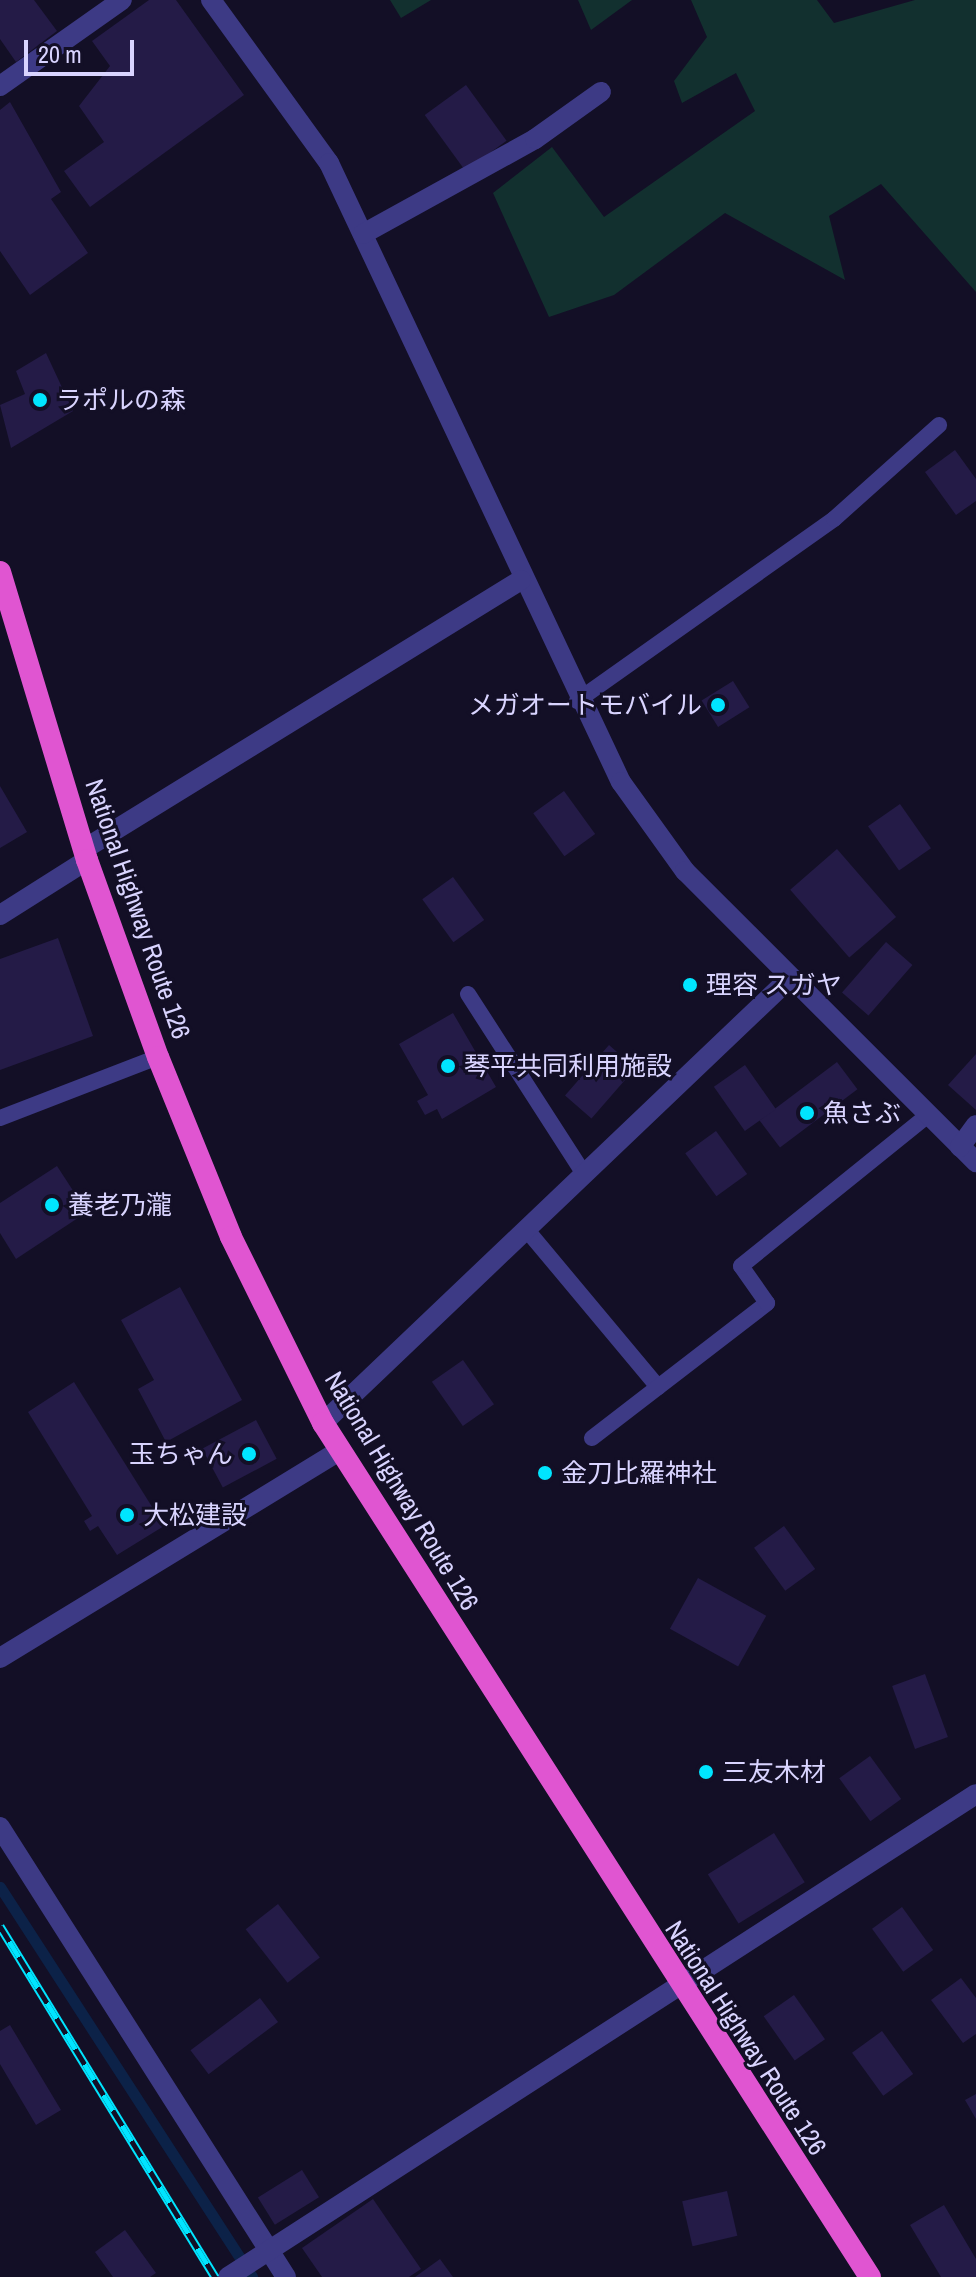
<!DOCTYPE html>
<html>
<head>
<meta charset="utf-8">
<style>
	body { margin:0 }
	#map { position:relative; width:976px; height:2277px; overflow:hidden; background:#130f26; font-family:"Archivo Narrow","Noto Sans JP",sans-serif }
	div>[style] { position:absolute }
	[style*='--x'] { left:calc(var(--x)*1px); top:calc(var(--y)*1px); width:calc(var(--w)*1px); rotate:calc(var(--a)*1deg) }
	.green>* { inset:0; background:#12302f }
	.stream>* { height:11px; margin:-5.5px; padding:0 5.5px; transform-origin:5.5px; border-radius:5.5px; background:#0c2248 }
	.building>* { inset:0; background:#241b47; transform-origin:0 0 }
	.service>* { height:16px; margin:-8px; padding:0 8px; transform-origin:8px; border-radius:8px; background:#3d3a85 }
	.minor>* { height:20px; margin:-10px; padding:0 10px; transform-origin:10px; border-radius:10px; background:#3d3a85 }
	.trunk>* { height:22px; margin:-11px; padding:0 11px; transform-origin:11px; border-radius:11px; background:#e055d1 }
	.rail>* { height:9px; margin-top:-4.5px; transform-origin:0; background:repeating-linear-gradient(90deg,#130f26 0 18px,#00e5ff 0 36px); box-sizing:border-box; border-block:2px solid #00e5ff }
	.dots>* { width:22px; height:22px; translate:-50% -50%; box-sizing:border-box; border:4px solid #130f26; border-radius:50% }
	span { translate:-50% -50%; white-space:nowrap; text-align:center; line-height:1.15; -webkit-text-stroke:6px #130f26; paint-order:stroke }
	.poi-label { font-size:26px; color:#d9d4ff }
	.left { translate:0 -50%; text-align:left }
	.right { translate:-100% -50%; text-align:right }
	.street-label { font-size:26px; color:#d9d4ff }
	.scale { position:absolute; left:24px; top:40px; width:110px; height:36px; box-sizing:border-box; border:4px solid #d9d4ff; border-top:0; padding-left:10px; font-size:24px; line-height:28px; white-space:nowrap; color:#d9d4ff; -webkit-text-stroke:6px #130f26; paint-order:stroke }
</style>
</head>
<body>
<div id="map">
	<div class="green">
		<i style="clip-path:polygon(390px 0,431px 0,401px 18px)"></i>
		<i style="clip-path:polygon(578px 0,632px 0,591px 30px)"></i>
		<i style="clip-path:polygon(691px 0,817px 0,834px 23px,915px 0,976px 0,976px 292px,881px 184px,829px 216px,845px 280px,725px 213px,614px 295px,549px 317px,493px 193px,552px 147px,604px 217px,755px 111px,736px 73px,682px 103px,674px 81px,707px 37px)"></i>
	</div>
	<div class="stream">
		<i style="--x:0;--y:1887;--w:464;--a:57.1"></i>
	</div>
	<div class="building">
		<i style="clip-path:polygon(0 0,34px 0,57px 31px,16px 62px,0 39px)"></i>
		<i style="clip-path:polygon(149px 0,176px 0,244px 95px,90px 207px,64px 171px,104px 142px,79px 106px,110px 66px,92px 41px)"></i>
		<i style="left:466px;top:85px;width:69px;height:51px;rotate:54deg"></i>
		<i style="clip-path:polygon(10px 102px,61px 192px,51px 199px,88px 253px,30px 295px,0 251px,0 110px)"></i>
		<i style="clip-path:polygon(46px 353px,73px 411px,11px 448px,0 405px,25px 394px,16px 371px)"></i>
		<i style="clip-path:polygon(955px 450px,976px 479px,976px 501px,956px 515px,925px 472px)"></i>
		<i style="left:733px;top:681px;width:31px;height:37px;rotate:58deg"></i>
		<i style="clip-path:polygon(0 786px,27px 832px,0 848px)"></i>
		<i style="left:564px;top:791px;width:53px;height:38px;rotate:54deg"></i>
		<i style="left:900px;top:804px;width:54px;height:39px;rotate:55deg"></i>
		<i style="left:837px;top:849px;width:90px;height:62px;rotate:49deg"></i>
		<i style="left:453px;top:877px;width:53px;height:38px;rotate:54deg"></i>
		<i style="clip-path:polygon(58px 938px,93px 1036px,0 1070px,0 959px)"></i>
		<i style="left:886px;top:942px;width:35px;height:67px;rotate:41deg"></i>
		<i style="clip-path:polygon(453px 1013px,496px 1087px,442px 1119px,437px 1109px,425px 1115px,417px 1101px,428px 1095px,399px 1044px)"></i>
		<i style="left:609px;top:1045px;width:35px;height:67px;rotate:41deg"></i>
		<i style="clip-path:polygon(976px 1054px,976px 1110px,948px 1085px)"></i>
		<i style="left:837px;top:1062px;width:34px;height:97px;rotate:53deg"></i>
		<i style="left:745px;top:1065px;width:54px;height:38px;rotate:55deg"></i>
		<i style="left:716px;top:1131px;width:53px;height:38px;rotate:54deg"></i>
		<i style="clip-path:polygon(57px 1166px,87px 1212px,16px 1259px,0 1233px,0 1203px)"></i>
		<i style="clip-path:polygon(180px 1287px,242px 1400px,166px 1442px,138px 1389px,154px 1380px,121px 1320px)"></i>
		<i style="left:463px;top:1360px;width:54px;height:38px;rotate:55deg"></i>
		<i style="clip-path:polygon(74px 1382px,164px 1526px,117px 1555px,98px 1526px,90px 1531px,84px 1521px,92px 1516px,28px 1412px)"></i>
		<i style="left:256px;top:1420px;width:44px;height:61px;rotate:62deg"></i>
		<i style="left:784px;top:1526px;width:53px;height:37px;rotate:54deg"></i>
		<i style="left:698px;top:1578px;width:78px;height:58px;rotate:29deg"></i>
		<i style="left:925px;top:1674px;width:67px;height:35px;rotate:70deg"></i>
		<i style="left:870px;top:1756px;width:53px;height:38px;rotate:54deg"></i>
		<i style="left:774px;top:1833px;width:58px;height:78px;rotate:58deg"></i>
		<i style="left:278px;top:1904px;width:68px;height:41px;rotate:52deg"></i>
		<i style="left:902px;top:1907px;width:53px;height:37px;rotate:54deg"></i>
		<i style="clip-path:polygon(961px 1978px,976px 1998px,976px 2034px,963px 2043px,931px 2000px)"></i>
		<i style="left:794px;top:1995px;width:54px;height:37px;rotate:55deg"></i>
		<i style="left:260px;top:1998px;width:30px;height:87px;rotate:53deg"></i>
		<i style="clip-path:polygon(10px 2025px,61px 2110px,36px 2125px,0 2064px,0 2031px)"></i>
		<i style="left:882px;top:2031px;width:53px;height:37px;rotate:54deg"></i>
		<i style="clip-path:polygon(976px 2094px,976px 2119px,965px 2100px)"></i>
		<i style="left:302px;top:2170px;width:32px;height:52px;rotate:58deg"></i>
		<i style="left:727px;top:2191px;width:46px;height:46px;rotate:77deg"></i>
		<i style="clip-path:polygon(373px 2199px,421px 2269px,409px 2277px,322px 2277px,302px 2248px)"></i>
		<i style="clip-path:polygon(944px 2205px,976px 2259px,976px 2277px,941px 2277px,910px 2225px)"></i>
		<i style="clip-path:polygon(125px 2230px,156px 2273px,150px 2277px,113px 2277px,95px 2252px)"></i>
		<i style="clip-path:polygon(440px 2259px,453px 2277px,415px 2277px)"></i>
	</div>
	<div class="service">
		<i style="--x:577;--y:701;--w:315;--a:-35.3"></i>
		<i style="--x:834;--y:519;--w:141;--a:-41.8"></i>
		<i style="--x:468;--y:994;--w:214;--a:57.2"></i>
		<i style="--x:0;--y:1118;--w:169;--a:-21.1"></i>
		<i style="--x:526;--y:1229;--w:206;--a:50.1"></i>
		<i style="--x:592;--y:1438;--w:221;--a:-37.6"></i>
		<i style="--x:767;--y:1303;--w:45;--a:-125.1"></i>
		<i style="--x:741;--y:1266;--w:240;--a:-38.9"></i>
	</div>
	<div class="minor">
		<i style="--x:211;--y:0;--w:201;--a:54.1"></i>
		<i style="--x:329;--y:163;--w:684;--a:64.75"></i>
		<i style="--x:621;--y:782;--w:110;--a:54.3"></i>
		<i style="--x:685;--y:871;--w:412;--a:45"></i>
		<i style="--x:0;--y:86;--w:149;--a:-35.2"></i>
		<i style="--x:363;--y:234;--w:196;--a:-28.9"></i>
		<i style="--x:535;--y:139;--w:81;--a:-35.5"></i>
		<i style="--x:86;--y:848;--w:511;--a:-31.64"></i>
		<i style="--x:0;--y:915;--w:103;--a:-32.3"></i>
		<i style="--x:960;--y:1147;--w:27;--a:-54"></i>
		<i style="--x:323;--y:1423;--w:644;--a:-43.62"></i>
		<i style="--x:0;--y:1658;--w:397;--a:-31.4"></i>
		<i style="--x:0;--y:1827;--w:533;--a:57.56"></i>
		<i style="--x:228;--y:2277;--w:890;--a:-32.85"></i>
	</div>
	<div class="trunk">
		<i style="--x:0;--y:572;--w:301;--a:73.2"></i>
		<i style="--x:87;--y:860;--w:209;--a:70.2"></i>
		<i style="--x:158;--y:1057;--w:194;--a:67.9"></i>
		<i style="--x:231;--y:1237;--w:208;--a:63.7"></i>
		<i style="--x:323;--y:1423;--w:1014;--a:57.36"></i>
	</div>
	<div class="rail">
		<i style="--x:0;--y:1926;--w:412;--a:58.5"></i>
	</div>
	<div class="dots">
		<i style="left:40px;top:400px;background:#00e5ff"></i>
		<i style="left:718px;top:705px;background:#00e5ff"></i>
		<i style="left:690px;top:985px;background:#00e5ff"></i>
		<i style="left:448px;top:1066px;background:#00e5ff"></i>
		<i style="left:807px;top:1113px;background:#00e5ff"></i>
		<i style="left:52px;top:1205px;background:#00e5ff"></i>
		<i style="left:249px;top:1454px;background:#00e5ff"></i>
		<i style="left:545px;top:1473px;background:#00e5ff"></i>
		<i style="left:127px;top:1515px;background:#00e5ff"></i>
		<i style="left:706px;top:1772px;background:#00e5ff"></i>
	</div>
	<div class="poi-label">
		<span class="left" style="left:56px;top:400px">ラポルの森</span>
		<span class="right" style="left:702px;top:705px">メガオートモバイル</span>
		<span class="left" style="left:706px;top:985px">理容 スガヤ</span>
		<span class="left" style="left:464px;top:1066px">琴平共同利用施設</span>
		<span class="left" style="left:823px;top:1113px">魚さぶ</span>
		<span class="left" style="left:68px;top:1205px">養老乃瀧</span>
		<span class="right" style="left:233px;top:1454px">玉ちゃん</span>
		<span class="left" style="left:561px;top:1473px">金刀比羅神社</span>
		<span class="left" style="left:143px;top:1515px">大松建設</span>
		<span class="left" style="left:722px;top:1772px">三友木材</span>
	</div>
	<div class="street-label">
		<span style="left:138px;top:909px;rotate:71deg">National Highway Route 126</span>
		<span style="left:402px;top:1491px;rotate:59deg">National Highway Route 126</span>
		<span style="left:746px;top:2038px;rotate:57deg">National Highway Route 126</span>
	</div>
	<div class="scale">20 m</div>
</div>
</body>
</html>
